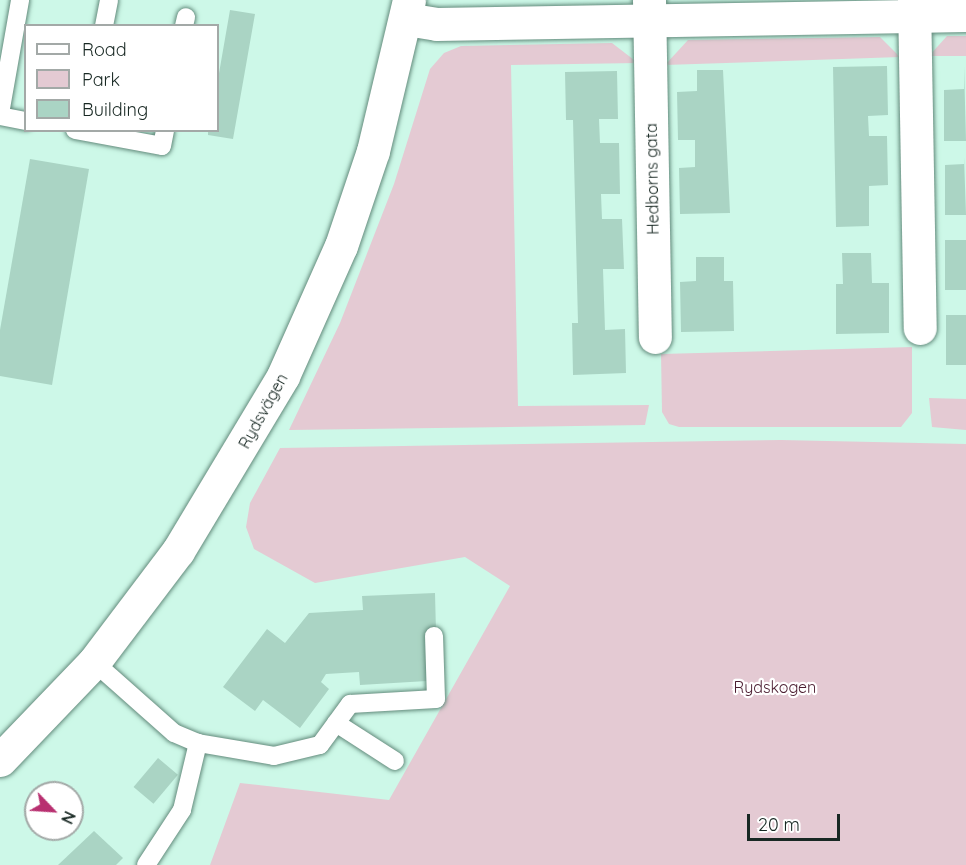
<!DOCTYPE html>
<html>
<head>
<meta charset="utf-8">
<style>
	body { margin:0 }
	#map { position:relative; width:966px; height:865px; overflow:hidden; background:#cdf8e8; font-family:Quicksand,sans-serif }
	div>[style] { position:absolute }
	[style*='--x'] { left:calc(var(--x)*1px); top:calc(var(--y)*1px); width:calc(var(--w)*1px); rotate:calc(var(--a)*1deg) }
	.green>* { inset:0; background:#e4cad3 }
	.building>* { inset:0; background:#aad4c4; transform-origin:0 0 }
	.roads { filter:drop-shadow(0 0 2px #638b7c) drop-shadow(0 0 2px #638b7c) }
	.service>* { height:18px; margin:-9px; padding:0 9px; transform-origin:9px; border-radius:9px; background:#fff }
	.minor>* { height:33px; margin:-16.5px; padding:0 16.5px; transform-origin:16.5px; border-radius:16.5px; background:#fff }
	.tertiary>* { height:33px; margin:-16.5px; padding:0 16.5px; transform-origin:16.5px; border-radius:16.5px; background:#fff }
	span { translate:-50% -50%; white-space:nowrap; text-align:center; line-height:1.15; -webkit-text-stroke:4.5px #fff; paint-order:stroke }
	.street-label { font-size:16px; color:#182823 }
	.park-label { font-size:16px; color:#4b1d30 }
	.legend { position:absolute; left:24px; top:24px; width:195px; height:108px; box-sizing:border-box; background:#fff; border:2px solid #a3a9a7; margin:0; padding:8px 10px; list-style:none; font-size:18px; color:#182823 }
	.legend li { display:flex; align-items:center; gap:12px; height:30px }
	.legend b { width:30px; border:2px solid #a3a9a7 }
	.north { position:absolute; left:24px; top:781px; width:60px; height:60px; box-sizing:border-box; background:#fff; border:2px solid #a3a9a7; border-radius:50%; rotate:115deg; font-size:16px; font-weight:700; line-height:24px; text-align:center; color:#182823 }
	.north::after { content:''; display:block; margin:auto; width:21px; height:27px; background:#b83070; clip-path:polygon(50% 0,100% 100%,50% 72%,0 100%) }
	.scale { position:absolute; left:747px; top:814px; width:93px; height:27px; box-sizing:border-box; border:3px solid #182823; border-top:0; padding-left:8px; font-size:18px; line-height:21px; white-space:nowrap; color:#182823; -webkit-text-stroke:4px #fff; paint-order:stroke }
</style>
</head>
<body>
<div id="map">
	<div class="green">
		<i style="clip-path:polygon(947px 36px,966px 36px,966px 56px,929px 56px)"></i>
		<i style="clip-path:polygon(880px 37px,900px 57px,665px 65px,688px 40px)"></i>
		<i style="clip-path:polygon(612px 43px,638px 63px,511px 65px,518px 406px,649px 405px,645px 425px,289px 430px,340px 323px,394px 184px,430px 69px,444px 53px,461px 46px)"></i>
		<i style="clip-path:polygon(912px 347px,912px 413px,901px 427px,679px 427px,669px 424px,662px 412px,661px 354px)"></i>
		<i style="clip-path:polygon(929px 398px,966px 399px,966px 430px,932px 427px)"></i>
		<i style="clip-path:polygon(781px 440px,966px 444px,966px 865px,210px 865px,240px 783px,389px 800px,510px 586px,465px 557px,315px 583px,254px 549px,246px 527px,250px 503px,280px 448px)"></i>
	</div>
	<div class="building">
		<i style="clip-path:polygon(230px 10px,255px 14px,233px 139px,208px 135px,208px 130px,218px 130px,218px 79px)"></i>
		<i style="clip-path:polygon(887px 66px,888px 115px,868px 116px,869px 136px,887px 136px,888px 185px,869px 186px,869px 226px,836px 227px,833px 67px)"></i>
		<i style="clip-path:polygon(964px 66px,966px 141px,944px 141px,944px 90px,964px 89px)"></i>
		<i style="clip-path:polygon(697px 70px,723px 70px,730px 213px,680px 214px,679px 168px,695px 167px,695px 140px,678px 140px,677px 92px,697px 91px)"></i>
		<i style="clip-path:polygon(617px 71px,618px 119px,599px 119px,600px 143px,619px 143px,620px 194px,601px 194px,602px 219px,622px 219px,624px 269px,603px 269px,605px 330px,625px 329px,626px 373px,573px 375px,572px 323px,578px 323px,573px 120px,566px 120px,565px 72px)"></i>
		<i style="clip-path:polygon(964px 157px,966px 215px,945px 215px,945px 165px,964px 164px)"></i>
		<i style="clip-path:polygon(30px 159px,89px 169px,52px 385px,0 376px,0 330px)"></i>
		<i style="left:945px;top:240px;width:21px;height:50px"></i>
		<i style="clip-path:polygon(842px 253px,871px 253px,872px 283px,889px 283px,889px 333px,836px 334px,836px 284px,843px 284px)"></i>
		<i style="clip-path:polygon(696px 257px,724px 257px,724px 281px,733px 281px,734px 331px,681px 332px,680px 282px,696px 281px)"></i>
		<i style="left:966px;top:315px;width:50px;height:20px;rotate:90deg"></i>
		<i style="clip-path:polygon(435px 593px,436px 632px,425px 633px,427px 681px,360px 685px,359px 672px,326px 674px,321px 682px,329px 689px,300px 728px,263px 700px,255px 711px,223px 687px,267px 629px,285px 643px,309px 613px,363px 610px,362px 596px)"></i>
		<i style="left:158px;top:758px;width:26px;height:38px;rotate:40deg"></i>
		<i style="clip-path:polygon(94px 831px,123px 858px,116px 865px,58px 865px)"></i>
	</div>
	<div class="roads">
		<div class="service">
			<i style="--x:104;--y:26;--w:26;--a:-79"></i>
			<i style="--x:184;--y:26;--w:9;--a:-77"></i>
			<i style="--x:0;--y:114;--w:116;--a:-80"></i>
			<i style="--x:0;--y:116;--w:26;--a:11"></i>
			<i style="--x:75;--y:130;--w:88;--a:10.4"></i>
			<i style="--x:162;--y:146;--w:16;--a:-79"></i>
			<i style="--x:94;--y:662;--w:107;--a:41.6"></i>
			<i style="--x:174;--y:733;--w:26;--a:23"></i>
			<i style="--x:198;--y:743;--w:77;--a:9.7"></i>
			<i style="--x:274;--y:756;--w:47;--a:-13.4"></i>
			<i style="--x:320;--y:745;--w:51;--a:-53.8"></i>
			<i style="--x:350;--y:704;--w:86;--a:-3.3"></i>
			<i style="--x:436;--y:699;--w:63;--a:-91.8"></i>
			<i style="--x:336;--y:723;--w:70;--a:32.8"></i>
			<i style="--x:146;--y:865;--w:66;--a:-56.8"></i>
			<i style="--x:182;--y:810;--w:69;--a:-76.6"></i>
		</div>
		<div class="minor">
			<i style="--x:649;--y:0;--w:337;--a:89"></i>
			<i style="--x:914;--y:0;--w:328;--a:89"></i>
			<i style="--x:406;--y:19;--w:30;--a:9"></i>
			<i style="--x:436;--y:24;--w:530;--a:-0.97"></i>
		</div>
		<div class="tertiary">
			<i style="--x:0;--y:760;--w:136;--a:-46.2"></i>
			<i style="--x:94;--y:662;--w:139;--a:-52.9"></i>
			<i style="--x:178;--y:551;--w:204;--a:-59"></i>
			<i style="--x:283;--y:376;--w:142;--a:-66"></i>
			<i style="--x:341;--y:246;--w:100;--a:-71.4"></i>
			<i style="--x:373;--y:151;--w:155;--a:-76.6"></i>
		</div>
	</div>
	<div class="street-label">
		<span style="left:652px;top:179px;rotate:-91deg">Hedborns gata</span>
		<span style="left:263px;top:411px;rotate:-61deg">Rydsvägen</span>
	</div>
	<div class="park-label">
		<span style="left:775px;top:687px">Rydskogen</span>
	</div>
	<ul class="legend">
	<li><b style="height:8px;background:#fff"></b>Road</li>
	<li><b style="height:16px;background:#e4cad3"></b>Park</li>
	<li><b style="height:16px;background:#aad4c4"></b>Building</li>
	</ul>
	<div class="north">N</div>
	<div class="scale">20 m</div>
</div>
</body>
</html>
